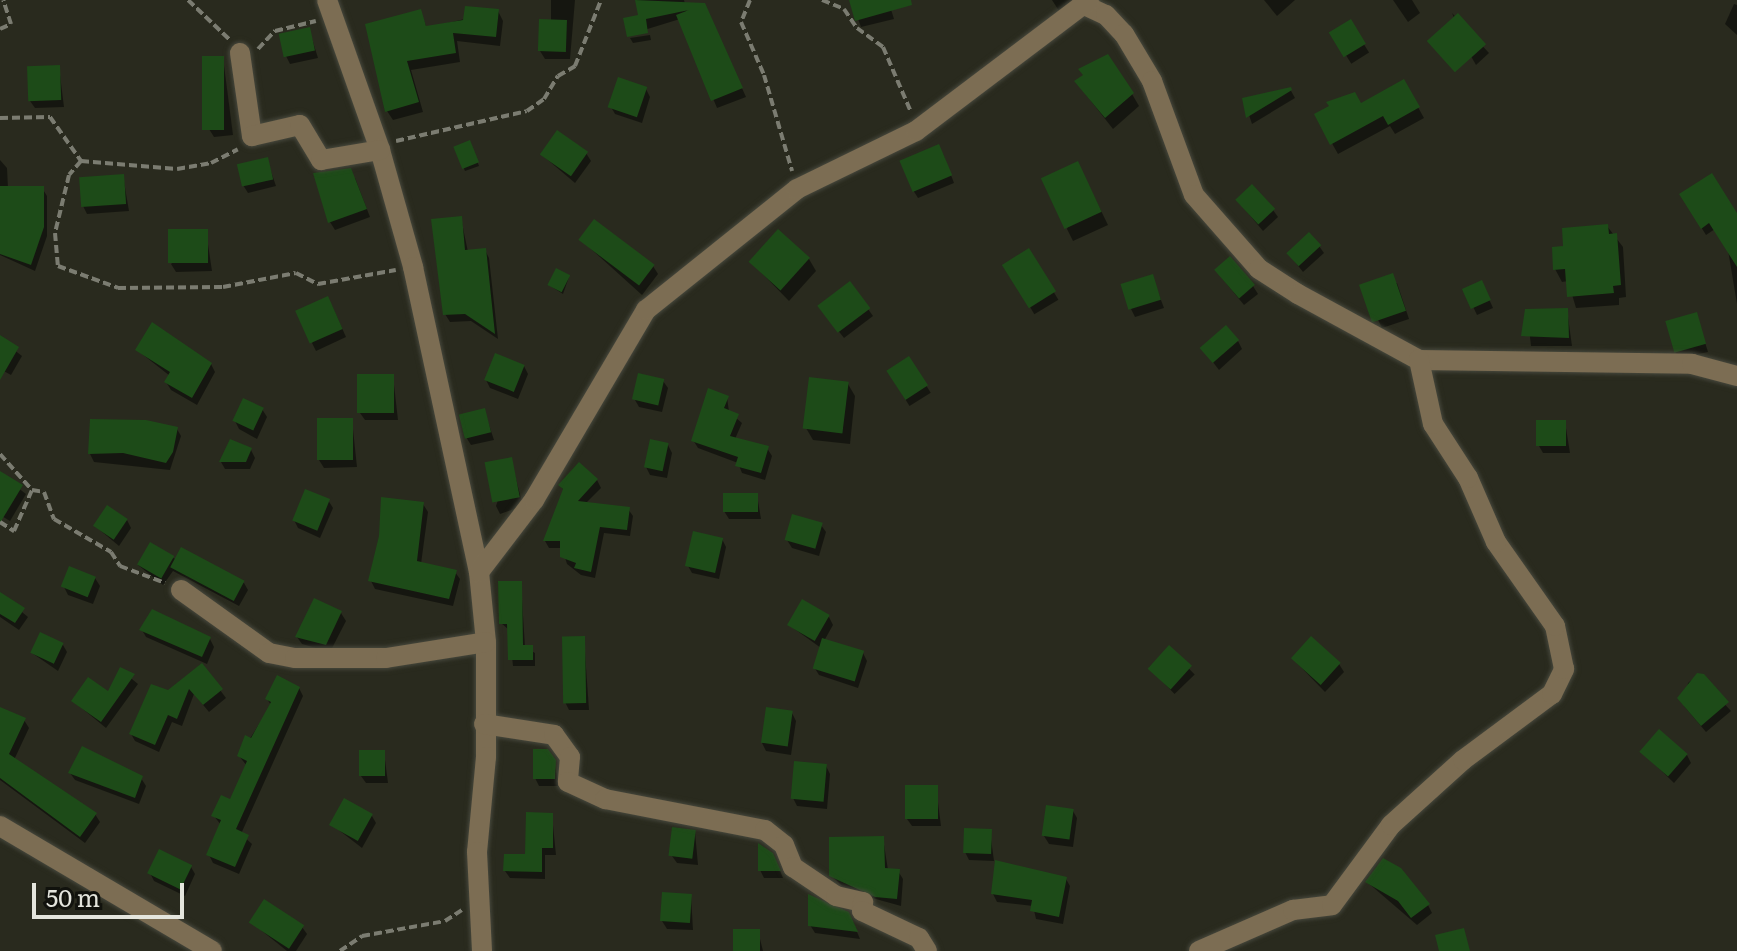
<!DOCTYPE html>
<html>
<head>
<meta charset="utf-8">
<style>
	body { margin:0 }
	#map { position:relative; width:1737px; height:951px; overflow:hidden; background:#292a1e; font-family:Literata,serif }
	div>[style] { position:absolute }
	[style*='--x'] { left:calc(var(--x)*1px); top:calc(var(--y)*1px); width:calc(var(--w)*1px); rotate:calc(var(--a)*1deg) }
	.shadow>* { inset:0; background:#0007; transform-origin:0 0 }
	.building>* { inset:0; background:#1d4b18; transform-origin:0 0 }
	.path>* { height:4px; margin-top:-2px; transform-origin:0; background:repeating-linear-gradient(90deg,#7b7c71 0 8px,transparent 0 12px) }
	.roads { filter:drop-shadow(0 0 2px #47483d) drop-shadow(0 0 2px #47483d) }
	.minor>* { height:20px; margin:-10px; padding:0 10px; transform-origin:10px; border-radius:10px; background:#7c6d53 }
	span { translate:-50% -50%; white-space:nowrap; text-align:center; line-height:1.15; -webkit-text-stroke:7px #11120d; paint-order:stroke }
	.scale { position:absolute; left:32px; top:883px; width:152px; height:36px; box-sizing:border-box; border:4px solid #e4e5dd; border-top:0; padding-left:10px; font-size:24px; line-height:28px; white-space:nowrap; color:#e4e5dd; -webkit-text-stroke:6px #11120d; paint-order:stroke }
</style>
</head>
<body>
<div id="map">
	<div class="shadow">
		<i style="clip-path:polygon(551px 0,575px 0,570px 59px,545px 59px,540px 51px,551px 21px)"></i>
		<i style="clip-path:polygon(637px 0,684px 0,687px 12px,708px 13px,746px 97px,717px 108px,680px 19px,628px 35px,641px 17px)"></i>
		<i style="clip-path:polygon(851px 0,888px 0,894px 19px,861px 27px)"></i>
		<i style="clip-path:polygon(1052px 0,1078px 0,1059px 11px)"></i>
		<i style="clip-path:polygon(1264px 0,1295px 0,1277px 16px)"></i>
		<i style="clip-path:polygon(1393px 0,1412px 0,1420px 13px,1408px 22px)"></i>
		<i style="clip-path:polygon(1734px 4px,1737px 5px,1737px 35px,1725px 24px)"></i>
		<i style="clip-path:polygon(420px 11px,427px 28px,498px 11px,503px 21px,500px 46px,457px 41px,460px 62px,411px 70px,423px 112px,393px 120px,387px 111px)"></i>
		<i style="clip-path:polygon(1452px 13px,1489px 53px,1476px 65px,1472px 58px)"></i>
		<i style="left:1350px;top:22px;width:36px;height:21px;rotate:58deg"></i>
		<i style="clip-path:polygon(309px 29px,318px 58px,290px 64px,286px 56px)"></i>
		<i style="clip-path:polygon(650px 35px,651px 40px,633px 43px,630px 38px)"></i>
		<i style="clip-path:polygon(223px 58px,233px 135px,214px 137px,209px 129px)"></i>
		<i style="clip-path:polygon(59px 67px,64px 107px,35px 108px,30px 101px)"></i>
		<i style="clip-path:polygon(1076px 82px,1132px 94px,1139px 106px,1113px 129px)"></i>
		<i style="clip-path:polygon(1404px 82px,1424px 118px,1395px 134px,1390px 126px,1338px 154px,1316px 115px,1361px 106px)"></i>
		<i style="clip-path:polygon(646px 89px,650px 97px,642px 123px,615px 114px,611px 107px)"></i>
		<i style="clip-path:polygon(1290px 89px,1295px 98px,1252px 124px,1244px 100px)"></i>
		<i style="clip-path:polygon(471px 145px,479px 166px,465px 171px,455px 148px)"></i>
		<i style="clip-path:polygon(586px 153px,591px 161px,575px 183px,542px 155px)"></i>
		<i style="clip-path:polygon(943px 154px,954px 183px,918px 198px,913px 190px)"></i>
		<i style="clip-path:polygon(0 160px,7px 168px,8px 188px,42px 188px,47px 196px,47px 236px,35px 271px,0 255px)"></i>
		<i style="clip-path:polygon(267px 160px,276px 186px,248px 193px,243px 185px)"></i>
		<i style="clip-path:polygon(123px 176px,129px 211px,87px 214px,83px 206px)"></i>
		<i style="clip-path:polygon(1084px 176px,1108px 225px,1073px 241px,1067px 229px)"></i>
		<i style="clip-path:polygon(355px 178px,370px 217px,335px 230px,330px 222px)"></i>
		<i style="clip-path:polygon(1681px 195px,1737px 216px,1737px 304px,1728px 250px,1715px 229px,1706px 235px)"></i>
		<i style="clip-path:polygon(1237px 200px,1273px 210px,1278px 217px,1263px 231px)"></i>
		<i style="clip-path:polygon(461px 218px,468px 252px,485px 250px,489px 258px,498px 339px,471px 321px,450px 322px,445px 314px)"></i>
		<i style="clip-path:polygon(1607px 226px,1623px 247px,1626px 297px,1619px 298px,1619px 305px,1576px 308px,1568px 281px,1562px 282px,1555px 269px,1565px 248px)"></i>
		<i style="clip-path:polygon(206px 231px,212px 271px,176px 272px,171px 264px)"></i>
		<i style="clip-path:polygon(580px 239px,653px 266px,658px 274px,642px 295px)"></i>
		<i style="clip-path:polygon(1319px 246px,1324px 253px,1303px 272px,1288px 253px)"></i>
		<i style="left:1029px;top:251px;width:57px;height:28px;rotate:59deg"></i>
		<i style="clip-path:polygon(809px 259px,816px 271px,789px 301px,751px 262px)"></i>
		<i style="clip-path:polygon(1152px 276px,1164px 308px,1135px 317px,1131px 309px)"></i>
		<i style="clip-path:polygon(569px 277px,563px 294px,549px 285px)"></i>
		<i style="clip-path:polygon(1221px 277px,1253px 286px,1258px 294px,1244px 305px)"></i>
		<i style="clip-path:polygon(1397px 283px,1409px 319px,1382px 328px,1362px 287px)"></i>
		<i style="clip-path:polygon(1465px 290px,1485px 290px,1493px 308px,1477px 315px)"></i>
		<i style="clip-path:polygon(332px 306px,346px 337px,316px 351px,312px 343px)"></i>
		<i style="clip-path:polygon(868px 309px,873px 316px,844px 338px,825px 314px)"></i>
		<i style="clip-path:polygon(1567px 310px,1572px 346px,1531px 346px,1527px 311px)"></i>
		<i style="clip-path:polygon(1696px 314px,1708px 352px,1679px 358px,1674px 350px)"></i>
		<i style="clip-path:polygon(0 339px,22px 356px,11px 375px,0 369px)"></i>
		<i style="clip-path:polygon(1238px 341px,1242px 349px,1219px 370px,1203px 349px)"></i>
		<i style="clip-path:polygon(137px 350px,211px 364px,215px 372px,197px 405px,171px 390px,166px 382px,170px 376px)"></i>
		<i style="left:909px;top:358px;width:41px;height:25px;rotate:58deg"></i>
		<i style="clip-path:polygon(524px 366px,528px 374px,518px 399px,490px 388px,486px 380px)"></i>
		<i style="clip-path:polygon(393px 376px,398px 420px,365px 420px,360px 413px)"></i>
		<i style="clip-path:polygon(663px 381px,668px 388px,662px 412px,639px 407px,635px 400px)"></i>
		<i style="clip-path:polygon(848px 384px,855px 396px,850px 444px,813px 440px,806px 428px)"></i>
		<i style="clip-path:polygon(727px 397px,729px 412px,742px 423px,735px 439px,767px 448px,772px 456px,765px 480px,742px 473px,738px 463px,698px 448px,693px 440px)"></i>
		<i style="clip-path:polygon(262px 409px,267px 417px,257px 439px,239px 429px,235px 421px)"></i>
		<i style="clip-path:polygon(484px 410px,494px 440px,471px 445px,466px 437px)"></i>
		<i style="clip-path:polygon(352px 420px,357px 467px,324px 468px,319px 460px)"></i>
		<i style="clip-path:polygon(1565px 422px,1570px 453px,1543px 453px,1539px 446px)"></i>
		<i style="clip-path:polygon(177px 429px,181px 436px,170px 470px,94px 462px,90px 454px)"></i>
		<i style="clip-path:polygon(231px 441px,251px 450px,255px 458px,250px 469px,225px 469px,221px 462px)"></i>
		<i style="clip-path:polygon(668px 445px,672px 453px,667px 478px,650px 475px,646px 467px)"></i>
		<i style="clip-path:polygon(511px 460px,523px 506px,500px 514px,496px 506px)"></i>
		<i style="clip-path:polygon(0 474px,26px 494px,10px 521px,0 515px)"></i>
		<i style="clip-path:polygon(597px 480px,601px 488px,585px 504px,628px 509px,633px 516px,630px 536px,604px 533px,595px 578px,581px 575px,567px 564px,562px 548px,549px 548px,545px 541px,564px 491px,560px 485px)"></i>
		<i style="clip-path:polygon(757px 495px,761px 519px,729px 519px,724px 511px)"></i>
		<i style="clip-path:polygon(328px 500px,333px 508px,320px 538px,298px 528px,294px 520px)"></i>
		<i style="clip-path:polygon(423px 504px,428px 512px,421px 564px,455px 572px,460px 579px,453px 606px,375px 589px,371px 581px)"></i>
		<i style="clip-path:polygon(127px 520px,131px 528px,119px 546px,95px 526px)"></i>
		<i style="clip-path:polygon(821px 525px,826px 532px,819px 556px,792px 548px,787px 540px)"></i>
		<i style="clip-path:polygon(722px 539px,726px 547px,719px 579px,692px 573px,688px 566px)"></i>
		<i style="clip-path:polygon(173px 558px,244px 583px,248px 590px,239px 606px,173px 571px,163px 585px,138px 565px)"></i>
		<i style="clip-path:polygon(95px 578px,100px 586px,93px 604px,68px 595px,64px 587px)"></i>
		<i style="clip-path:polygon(521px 583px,525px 647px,535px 653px,535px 666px,513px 666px,509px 630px,501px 623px)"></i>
		<i style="clip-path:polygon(0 594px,28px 617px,19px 630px,0 617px)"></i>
		<i style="clip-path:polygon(341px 613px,346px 621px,330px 652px,302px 644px,297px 637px)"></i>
		<i style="clip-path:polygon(829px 617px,833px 625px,824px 641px,863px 653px,867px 661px,858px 688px,819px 675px,814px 667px,821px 648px,789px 625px)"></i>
		<i style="clip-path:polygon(142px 630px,210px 639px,214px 647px,207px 664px,146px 637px)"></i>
		<i style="clip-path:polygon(584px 638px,589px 710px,569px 710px,565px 702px)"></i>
		<i style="clip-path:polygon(63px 645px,67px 652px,58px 671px,32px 653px)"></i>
		<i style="left:1169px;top:648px;width:37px;height:28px;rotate:46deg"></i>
		<i style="clip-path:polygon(1293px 659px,1339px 664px,1344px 672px,1325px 692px)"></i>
		<i style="clip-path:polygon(202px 666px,226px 698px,209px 712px,194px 694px,182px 726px,172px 722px,159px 752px,135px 741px,131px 734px,168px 692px)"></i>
		<i style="clip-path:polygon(121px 670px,138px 684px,106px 728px,73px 701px,109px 694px)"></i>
		<i style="clip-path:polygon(1698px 675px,1731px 711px,1706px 732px,1684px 706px,1688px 683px)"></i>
		<i style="clip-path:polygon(299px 688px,303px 696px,241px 834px,252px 844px,239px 874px,213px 863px,209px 855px,221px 825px,214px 816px,231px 801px,247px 766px,239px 756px,271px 705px,267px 699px)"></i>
		<i style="clip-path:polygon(0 713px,24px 720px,29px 728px,14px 760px,95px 814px,100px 822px,85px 843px,0 780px)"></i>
		<i style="clip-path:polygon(792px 713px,796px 721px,791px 755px,766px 751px,762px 743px)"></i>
		<i style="clip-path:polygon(384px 752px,388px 783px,366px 783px,361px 776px)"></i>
		<i style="clip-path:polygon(1642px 752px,1687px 755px,1691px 763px,1674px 783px)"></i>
		<i style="clip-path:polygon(554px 761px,559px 786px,539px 786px,535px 778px)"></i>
		<i style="clip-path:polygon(826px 766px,830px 774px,827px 809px,797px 806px,793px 798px)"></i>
		<i style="clip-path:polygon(70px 773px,141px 778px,146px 786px,139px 804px,75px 780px)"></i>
		<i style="clip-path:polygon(936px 787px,941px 826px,912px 826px,907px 819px)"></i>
		<i style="clip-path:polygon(1073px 811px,1077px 818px,1073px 847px,1049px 844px,1044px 836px)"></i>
		<i style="clip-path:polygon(552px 815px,556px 855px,545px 855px,545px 879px,510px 878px,505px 871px,527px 856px)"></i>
		<i style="clip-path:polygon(372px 816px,376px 823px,362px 848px,331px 824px)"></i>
		<i style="clip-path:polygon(990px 831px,994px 861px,969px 860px,965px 852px)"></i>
		<i style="clip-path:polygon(695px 832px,698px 865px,677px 863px,672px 856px)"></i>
		<i style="clip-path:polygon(883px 838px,888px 870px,898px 871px,903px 879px,901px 906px,847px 891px,831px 875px)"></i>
		<i style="clip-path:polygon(777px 863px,783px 878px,764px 878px,760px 870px)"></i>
		<i style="clip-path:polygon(191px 867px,195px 874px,185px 896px,154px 881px,150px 873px)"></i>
		<i style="clip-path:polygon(1066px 879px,1070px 886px,1063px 924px,1036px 919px,1033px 906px,997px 902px,993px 894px)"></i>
		<i style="clip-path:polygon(1367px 882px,1428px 905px,1432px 913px,1417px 925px)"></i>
		<i style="clip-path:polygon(691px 896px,693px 930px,667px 929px,662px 921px)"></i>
		<i style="clip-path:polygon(251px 922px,302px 927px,307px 934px,296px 951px,287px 951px)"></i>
		<i style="clip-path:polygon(853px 922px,860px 939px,815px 933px,810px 925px)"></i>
		<i style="clip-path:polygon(735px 931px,758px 931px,763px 951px,733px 951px)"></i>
	</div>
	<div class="building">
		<i style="clip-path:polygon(635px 0,705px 3px,743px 88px,711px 101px,676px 15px,689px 10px,646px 19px,648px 33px,627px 37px,623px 18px,638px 15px)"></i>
		<i style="clip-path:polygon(849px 0,911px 0,912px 5px,855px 21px)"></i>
		<i style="clip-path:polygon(465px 6px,499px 9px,496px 37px,453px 33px,456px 53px,407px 61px,419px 102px,385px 112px,365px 24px,421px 9px,426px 26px,463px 20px)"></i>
		<i style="left:1458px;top:13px;width:42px;height:42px;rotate:48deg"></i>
		<i style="left:539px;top:19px;width:28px;height:32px;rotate:2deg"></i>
		<i style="left:1351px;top:19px;width:29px;height:26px;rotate:59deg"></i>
		<i style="left:310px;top:27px;width:24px;height:32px;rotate:78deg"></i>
		<i style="clip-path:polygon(1108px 54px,1134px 93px,1105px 118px,1074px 81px,1083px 75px,1078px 69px)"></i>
		<i style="left:202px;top:56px;width:22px;height:74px"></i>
		<i style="left:60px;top:65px;width:35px;height:33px;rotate:88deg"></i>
		<i style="left:618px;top:77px;width:31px;height:32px;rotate:19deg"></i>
		<i style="clip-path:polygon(1404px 79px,1420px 107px,1388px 125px,1383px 116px,1330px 145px,1314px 114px,1329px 106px,1326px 102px,1355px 92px,1361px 103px)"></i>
		<i style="clip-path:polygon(1291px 87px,1292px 90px,1246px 118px,1242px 98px)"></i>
		<i style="left:557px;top:130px;width:38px;height:30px;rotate:35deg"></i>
		<i style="left:470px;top:140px;width:24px;height:18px;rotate:68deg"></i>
		<i style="left:939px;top:144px;width:34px;height:43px;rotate:67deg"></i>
		<i style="left:268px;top:157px;width:23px;height:32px;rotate:77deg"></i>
		<i style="left:1078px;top:161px;width:56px;height:41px;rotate:65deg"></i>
		<i style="clip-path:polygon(351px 168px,367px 209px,328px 223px,313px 173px)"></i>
		<i style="clip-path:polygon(1712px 173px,1737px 213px,1737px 267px,1709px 223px,1701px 229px,1679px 194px)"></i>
		<i style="left:124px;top:174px;width:30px;height:45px;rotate:86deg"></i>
		<i style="left:1252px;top:184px;width:34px;height:23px;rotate:47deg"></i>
		<i style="clip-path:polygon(0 186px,44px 186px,44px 227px,31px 265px,0 254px)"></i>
		<i style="clip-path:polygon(462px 216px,465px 250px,486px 248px,495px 334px,465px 314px,443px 315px,431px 219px)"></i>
		<i style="left:594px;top:219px;width:76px;height:26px;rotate:37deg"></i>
		<i style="clip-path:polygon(1608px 224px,1609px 234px,1617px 233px,1621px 285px,1613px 286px,1614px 293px,1567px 297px,1565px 269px,1553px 270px,1552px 247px,1563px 246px,1562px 228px)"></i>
		<i style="left:208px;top:229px;width:34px;height:40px;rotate:90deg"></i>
		<i style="left:778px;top:229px;width:43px;height:44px;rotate:42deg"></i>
		<i style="left:1309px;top:232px;width:18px;height:31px;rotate:47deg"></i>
		<i style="left:1029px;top:248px;width:51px;height:32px;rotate:58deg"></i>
		<i style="left:1230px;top:256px;width:38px;height:21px;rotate:49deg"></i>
		<i style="left:556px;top:268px;width:16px;height:19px;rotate:27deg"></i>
		<i style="left:1393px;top:273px;width:40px;height:36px;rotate:71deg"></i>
		<i style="left:1153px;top:274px;width:27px;height:34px;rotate:73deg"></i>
		<i style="left:1482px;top:280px;width:22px;height:22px;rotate:66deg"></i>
		<i style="left:850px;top:281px;width:34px;height:41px;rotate:53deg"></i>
		<i style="left:328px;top:296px;width:36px;height:36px;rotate:66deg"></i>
		<i style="clip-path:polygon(1568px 308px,1569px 338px,1521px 336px,1525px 309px)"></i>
		<i style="left:1697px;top:312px;width:33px;height:33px;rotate:74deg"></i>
		<i style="clip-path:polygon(152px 322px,212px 363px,192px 398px,164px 382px,170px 372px,135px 350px)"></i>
		<i style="left:1226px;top:325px;width:20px;height:35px;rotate:49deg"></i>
		<i style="clip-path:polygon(0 335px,19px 347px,0 380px)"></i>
		<i style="left:495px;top:353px;width:32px;height:29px;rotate:22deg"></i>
		<i style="left:909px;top:356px;width:35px;height:27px;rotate:57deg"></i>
		<i style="left:638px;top:373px;width:27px;height:27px;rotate:13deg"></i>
		<i style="left:357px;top:374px;width:37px;height:39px"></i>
		<i style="left:809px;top:377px;width:40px;height:52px;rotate:7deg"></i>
		<i style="clip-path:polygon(708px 388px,729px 396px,724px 408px,739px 414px,730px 436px,769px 446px,761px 473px,735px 466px,738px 457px,691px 441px)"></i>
		<i style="left:243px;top:398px;width:23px;height:25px;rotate:25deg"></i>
		<i style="left:485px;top:408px;width:25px;height:27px;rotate:76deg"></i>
		<i style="left:317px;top:418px;width:36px;height:42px"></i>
		<i style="clip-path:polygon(90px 419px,146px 420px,178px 427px,173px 452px,166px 463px,123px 453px,88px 454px)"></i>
		<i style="left:1536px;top:420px;width:30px;height:26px"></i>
		<i style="clip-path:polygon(230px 439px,252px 448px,246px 462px,219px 462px)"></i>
		<i style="left:650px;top:439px;width:19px;height:29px;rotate:12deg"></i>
		<i style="left:512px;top:457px;width:41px;height:28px;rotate:79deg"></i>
		<i style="clip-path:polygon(579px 462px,598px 479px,578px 501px,630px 507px,627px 530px,600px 527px,591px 572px,574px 568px,576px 563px,560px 557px,560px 541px,543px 541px,563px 489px,558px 485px)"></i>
		<i style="clip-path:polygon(0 471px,23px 485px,0 523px)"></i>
		<i style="left:305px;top:489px;width:27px;height:34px;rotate:22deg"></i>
		<i style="left:723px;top:493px;width:35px;height:19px"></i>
		<i style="clip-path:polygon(381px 497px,424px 502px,417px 561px,457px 570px,449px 599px,368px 581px,379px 536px)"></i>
		<i style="left:107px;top:505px;width:25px;height:25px;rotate:34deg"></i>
		<i style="left:792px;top:514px;width:32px;height:27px;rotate:16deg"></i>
		<i style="left:693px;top:531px;width:31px;height:36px;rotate:13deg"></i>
		<i style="left:150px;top:542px;width:28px;height:26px;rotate:30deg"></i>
		<i style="left:181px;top:547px;width:72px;height:23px;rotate:28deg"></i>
		<i style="left:69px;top:566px;width:29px;height:22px;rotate:22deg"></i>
		<i style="clip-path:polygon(498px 581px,522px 581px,523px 645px,533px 645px,533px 660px,508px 660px,507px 624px,499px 624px)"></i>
		<i style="clip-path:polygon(0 592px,25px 608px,15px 623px,0 614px)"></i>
		<i style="clip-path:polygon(314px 598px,342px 611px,326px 645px,295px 637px)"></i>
		<i style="left:802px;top:599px;width:32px;height:30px;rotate:30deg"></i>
		<i style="clip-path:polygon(152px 609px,211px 637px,202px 657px,139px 630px)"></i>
		<i style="left:40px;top:632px;width:26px;height:23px;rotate:25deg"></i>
		<i style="left:585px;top:636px;width:67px;height:23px;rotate:89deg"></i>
		<i style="left:1311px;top:636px;width:40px;height:30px;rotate:42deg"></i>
		<i style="left:822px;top:638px;width:44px;height:32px;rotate:17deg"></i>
		<i style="left:1169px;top:645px;width:31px;height:32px;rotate:42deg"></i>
		<i style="clip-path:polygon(202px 663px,223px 689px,203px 705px,189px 689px,177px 719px,168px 715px,155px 745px,129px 734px,151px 684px,168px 690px)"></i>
		<i style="clip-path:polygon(120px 667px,135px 674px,101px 722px,71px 701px,88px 677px,108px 691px)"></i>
		<i style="clip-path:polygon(1697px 673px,1704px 674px,1729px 702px,1701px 726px,1677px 698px)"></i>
		<i style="clip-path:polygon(277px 675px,300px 687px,236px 829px,249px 835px,235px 867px,206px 855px,221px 820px,211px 816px,221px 795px,230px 799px,247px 761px,237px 756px,245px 735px,251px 738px,271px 702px,265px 699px)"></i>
		<i style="clip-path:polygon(0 707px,26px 718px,9px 754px,97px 813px,80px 837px,0 778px)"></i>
		<i style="left:766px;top:707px;width:27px;height:36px;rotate:8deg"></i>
		<i style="left:1659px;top:729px;width:38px;height:30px;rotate:41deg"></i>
		<i style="clip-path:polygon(82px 746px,143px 776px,135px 798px,68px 773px)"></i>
		<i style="clip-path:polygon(533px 749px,548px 749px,556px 760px,555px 779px,533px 779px)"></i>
		<i style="left:359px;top:750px;width:26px;height:26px"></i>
		<i style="left:794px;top:761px;width:33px;height:38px;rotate:5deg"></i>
		<i style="left:905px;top:785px;width:33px;height:34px"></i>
		<i style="left:344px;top:798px;width:33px;height:31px;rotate:29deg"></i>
		<i style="left:1046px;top:805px;width:28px;height:31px;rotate:8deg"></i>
		<i style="clip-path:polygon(526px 812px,553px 813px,553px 848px,542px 848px,542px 872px,503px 871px,504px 854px,525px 854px)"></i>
		<i style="left:672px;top:827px;width:24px;height:29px;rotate:7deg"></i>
		<i style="left:964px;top:828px;width:28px;height:25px;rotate:2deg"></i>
		<i style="clip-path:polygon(884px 836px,885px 868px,900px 869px,897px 899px,875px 897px,829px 876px,829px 837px)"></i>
		<i style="clip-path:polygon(758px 843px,773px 853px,781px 871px,758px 871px)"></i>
		<i style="left:159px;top:849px;width:37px;height:27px;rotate:26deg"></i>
		<i style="clip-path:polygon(1383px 858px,1401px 868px,1430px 904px,1411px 918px,1398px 901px,1365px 882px)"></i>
		<i style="clip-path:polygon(995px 860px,1067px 877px,1059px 917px,1030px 911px,1032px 900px,991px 894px)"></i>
		<i style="left:662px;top:892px;width:30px;height:29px;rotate:4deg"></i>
		<i style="clip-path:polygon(808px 894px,849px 912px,858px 932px,808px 926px)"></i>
		<i style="left:264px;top:899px;width:48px;height:28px;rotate:33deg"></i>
		<i style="clip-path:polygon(1464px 928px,1470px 951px,1439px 951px,1435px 935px)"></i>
		<i style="left:733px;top:929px;width:27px;height:22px"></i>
	</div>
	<div class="path">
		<i style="--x:188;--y:0;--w:58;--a:43.6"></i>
		<i style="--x:750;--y:0;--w:24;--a:112"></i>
		<i style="--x:741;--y:22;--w:58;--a:66.5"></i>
		<i style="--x:764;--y:75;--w:100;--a:73.7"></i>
		<i style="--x:822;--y:0;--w:24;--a:22"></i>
		<i style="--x:844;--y:9;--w:23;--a:56"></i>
		<i style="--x:857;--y:28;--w:32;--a:36"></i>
		<i style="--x:883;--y:47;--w:71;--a:66.7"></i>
		<i style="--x:0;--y:29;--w:12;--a:-24"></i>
		<i style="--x:11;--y:24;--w:25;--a:-108"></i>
		<i style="--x:258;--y:49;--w:25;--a:-47"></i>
		<i style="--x:275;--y:31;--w:42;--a:-13.7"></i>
		<i style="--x:0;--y:118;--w:50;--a:-1.1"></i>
		<i style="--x:50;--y:117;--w:54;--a:54.8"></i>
		<i style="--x:396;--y:141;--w:134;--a:-12.9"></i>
		<i style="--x:527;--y:111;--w:21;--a:-35"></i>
		<i style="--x:544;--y:99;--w:27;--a:-59"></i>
		<i style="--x:558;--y:76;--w:20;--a:-30"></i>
		<i style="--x:575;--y:66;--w:71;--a:-68.5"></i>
		<i style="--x:81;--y:161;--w:18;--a:131"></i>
		<i style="--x:69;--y:175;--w:60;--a:103.6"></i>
		<i style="--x:55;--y:233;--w:33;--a:85"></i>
		<i style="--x:58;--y:266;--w:64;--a:20.1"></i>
		<i style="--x:118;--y:288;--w:105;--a:-0.5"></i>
		<i style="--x:223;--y:287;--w:74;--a:-10.9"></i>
		<i style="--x:296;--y:273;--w:25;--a:27"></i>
		<i style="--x:318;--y:284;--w:79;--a:-10.2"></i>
		<i style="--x:81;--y:161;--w:96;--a:4.8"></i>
		<i style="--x:177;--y:169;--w:35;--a:-10"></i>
		<i style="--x:211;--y:163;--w:30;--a:-27"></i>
		<i style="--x:0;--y:454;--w:48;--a:48.4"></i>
		<i style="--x:32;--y:490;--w:12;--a:9"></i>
		<i style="--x:44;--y:492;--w:29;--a:70"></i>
		<i style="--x:54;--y:519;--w:66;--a:30.1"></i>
		<i style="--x:111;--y:552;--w:17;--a:57"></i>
		<i style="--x:120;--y:566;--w:48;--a:20.7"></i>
		<i style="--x:0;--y:522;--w:17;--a:33"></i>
		<i style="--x:14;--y:531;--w:45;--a:-66.3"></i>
		<i style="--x:340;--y:951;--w:27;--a:-34"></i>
		<i style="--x:362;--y:936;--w:84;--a:-10.2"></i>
		<i style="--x:445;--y:921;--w:20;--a:-33"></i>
	</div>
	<div class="roads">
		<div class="minor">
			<i style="--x:327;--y:0;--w:159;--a:70.5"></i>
			<i style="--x:380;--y:150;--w:122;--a:74.2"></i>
			<i style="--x:413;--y:267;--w:312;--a:77.8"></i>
			<i style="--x:479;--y:572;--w:70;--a:84.3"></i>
			<i style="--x:486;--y:642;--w:115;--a:90"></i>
			<i style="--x:486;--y:757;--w:95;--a:95.4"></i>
			<i style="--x:477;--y:852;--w:99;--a:87.1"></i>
			<i style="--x:1082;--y:4;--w:26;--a:25"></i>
			<i style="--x:1106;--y:15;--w:26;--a:47"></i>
			<i style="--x:1124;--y:34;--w:55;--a:59.2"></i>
			<i style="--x:1152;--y:81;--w:121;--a:69.8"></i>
			<i style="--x:1194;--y:195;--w:98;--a:48.7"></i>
			<i style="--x:1259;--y:269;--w:46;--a:32.7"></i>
			<i style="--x:1298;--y:294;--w:138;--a:28.6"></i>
			<i style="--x:1419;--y:360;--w:273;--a:0.8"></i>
			<i style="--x:1692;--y:364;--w:47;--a:14.9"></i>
			<i style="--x:240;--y:53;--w:84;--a:81.8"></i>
			<i style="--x:252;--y:136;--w:49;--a:-12.9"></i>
			<i style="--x:300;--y:125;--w:41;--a:59"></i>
			<i style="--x:321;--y:160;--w:60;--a:-9.6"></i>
			<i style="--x:479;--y:572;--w:91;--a:-52.6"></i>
			<i style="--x:534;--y:500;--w:221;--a:-59.5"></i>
			<i style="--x:646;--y:310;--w:193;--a:-38.7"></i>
			<i style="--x:797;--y:189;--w:132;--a:-26"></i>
			<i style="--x:916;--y:131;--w:217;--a:-37.1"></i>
			<i style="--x:181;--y:590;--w:108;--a:35.6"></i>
			<i style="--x:269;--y:653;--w:26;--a:11"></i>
			<i style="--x:295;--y:658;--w:91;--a:0"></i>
			<i style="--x:386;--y:658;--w:101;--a:-9.1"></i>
			<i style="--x:484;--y:724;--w:71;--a:8.9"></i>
			<i style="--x:554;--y:735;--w:27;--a:54"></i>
			<i style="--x:570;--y:757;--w:25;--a:95"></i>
			<i style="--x:568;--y:782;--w:41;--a:24.7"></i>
			<i style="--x:605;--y:799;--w:163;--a:11"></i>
			<i style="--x:765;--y:830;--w:24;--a:38"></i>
			<i style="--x:784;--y:845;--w:24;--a:68"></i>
			<i style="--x:793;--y:867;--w:52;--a:34"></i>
			<i style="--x:836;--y:896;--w:28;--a:13"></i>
			<i style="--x:863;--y:902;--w:9;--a:96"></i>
			<i style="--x:862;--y:911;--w:63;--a:25.3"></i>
			<i style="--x:919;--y:938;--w:15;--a:58"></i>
			<i style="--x:0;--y:826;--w:246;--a:30.5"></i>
			<i style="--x:1199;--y:951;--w:103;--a:-23.6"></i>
			<i style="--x:1293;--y:910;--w:39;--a:-7"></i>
			<i style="--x:1332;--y:905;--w:99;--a:-53.6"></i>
			<i style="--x:1391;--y:825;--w:97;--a:-42.1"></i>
			<i style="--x:1463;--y:760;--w:111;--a:-36.6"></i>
			<i style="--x:1552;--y:694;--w:28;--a:-64"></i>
			<i style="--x:1564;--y:669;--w:44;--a:-101.8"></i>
			<i style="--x:1555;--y:626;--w:103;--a:-125.1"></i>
			<i style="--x:1496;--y:542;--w:70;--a:-113.6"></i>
			<i style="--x:1468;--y:478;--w:64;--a:-122.9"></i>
			<i style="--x:1433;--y:424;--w:66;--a:-102.3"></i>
		</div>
	</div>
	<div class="scale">50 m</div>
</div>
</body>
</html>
